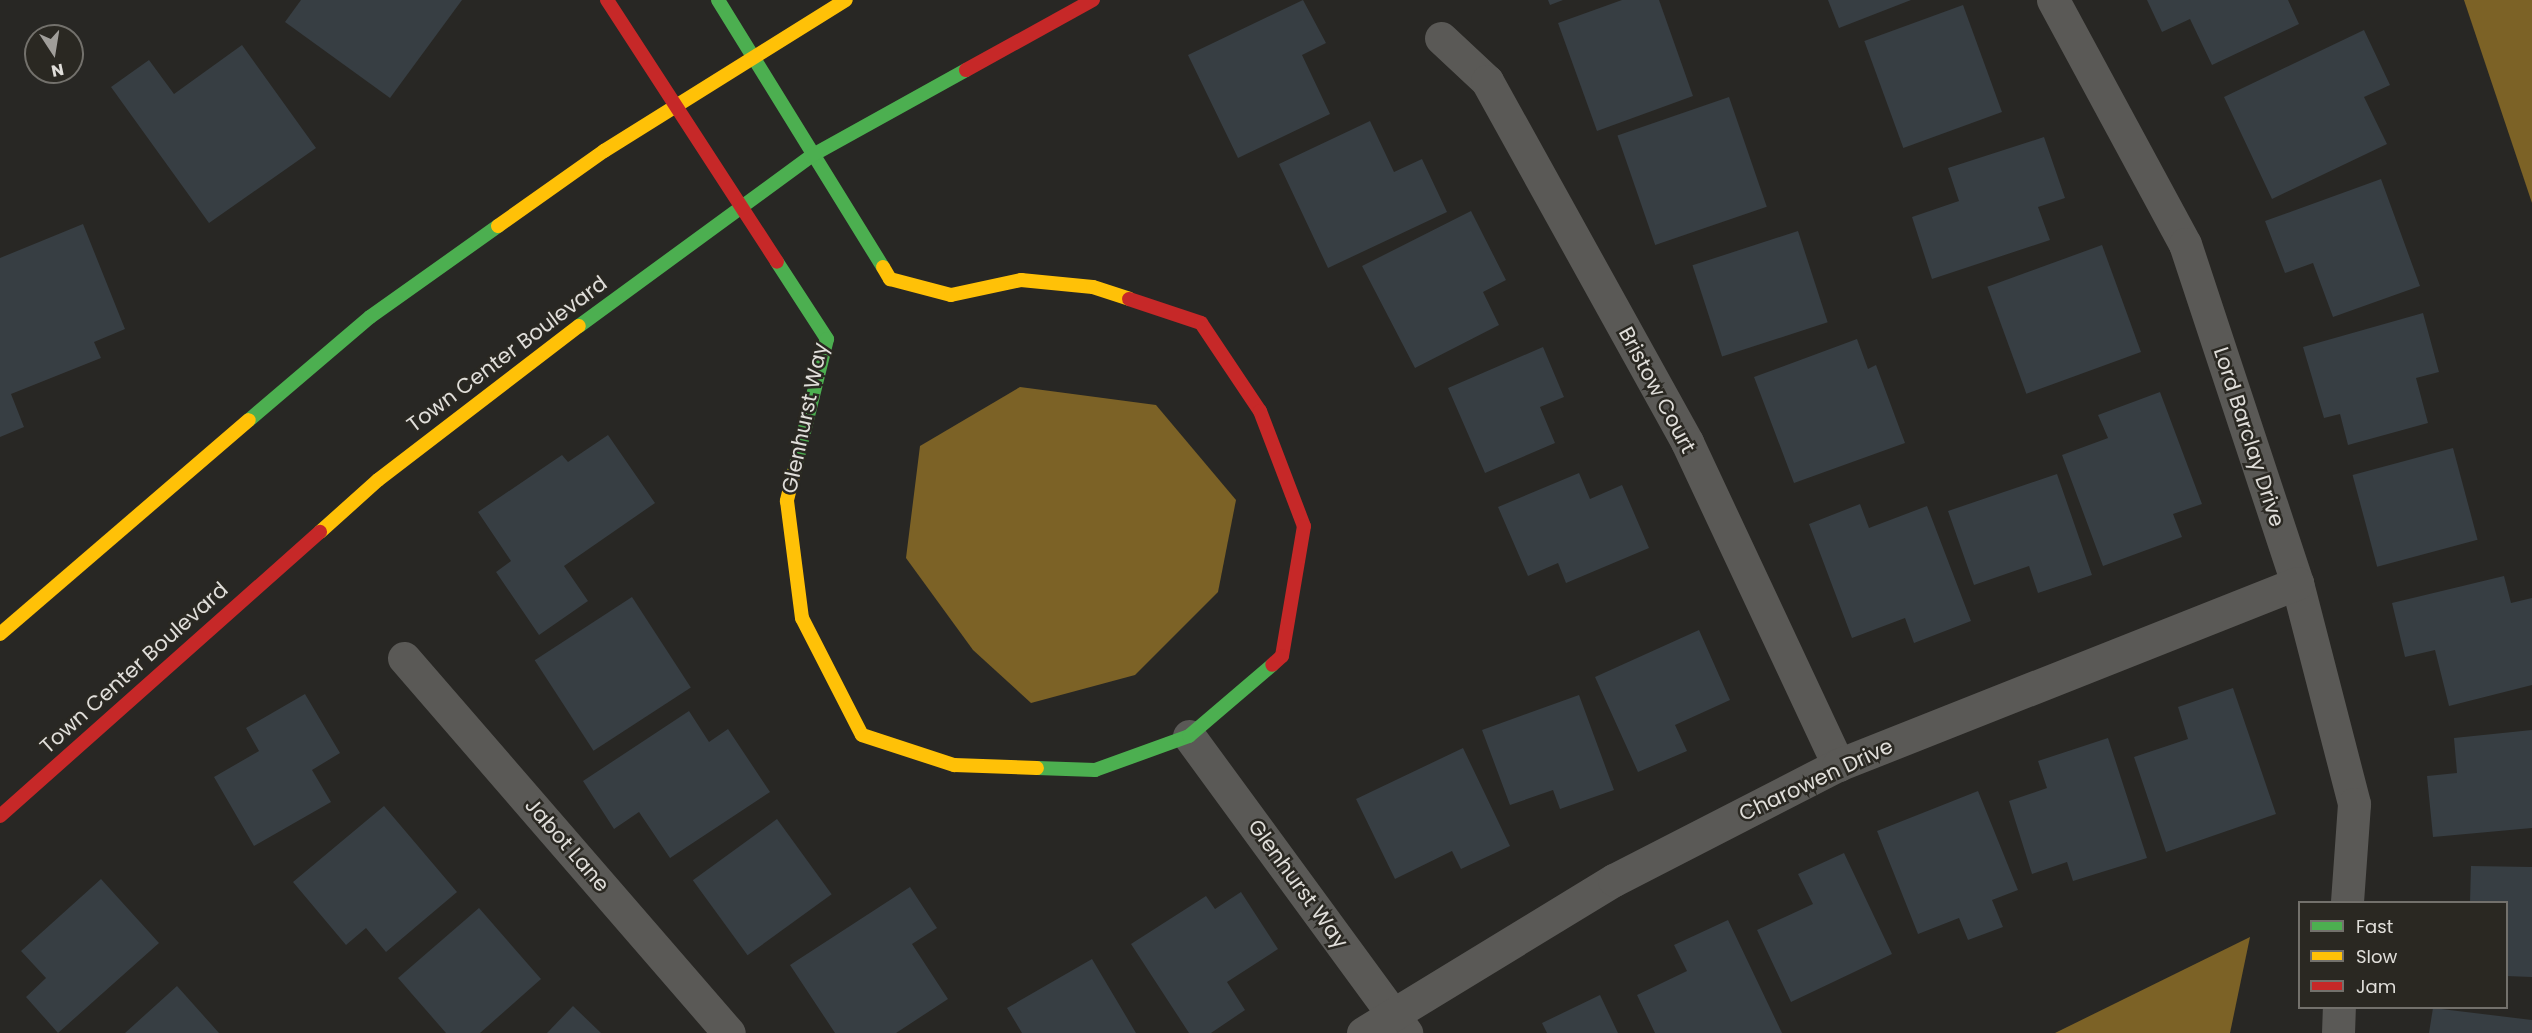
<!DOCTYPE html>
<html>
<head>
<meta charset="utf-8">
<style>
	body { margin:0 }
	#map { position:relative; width:2532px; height:1033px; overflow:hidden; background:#282724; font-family:Poppins,sans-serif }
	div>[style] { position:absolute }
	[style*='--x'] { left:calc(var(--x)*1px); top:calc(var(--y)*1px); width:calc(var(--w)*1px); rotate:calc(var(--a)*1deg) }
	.water>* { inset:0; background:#7c6226 }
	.building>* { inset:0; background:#373e43; transform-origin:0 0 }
	.street>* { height:33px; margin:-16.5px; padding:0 16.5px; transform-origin:16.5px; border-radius:16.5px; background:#5a5956 }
	.fast>* { height:14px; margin:-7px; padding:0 7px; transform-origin:7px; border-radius:7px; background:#4caf50 }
	.slow>* { height:14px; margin:-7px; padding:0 7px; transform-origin:7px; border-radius:7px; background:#ffc107 }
	.jam>* { height:14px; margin:-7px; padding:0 7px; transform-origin:7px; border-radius:7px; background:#c62828 }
	span { translate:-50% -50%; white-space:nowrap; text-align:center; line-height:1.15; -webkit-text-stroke:5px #2a2822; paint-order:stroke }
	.street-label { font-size:21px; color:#e0deda }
	.legend { position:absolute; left:2298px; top:901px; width:210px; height:108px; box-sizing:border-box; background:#2a2822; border:2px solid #73716c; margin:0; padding:8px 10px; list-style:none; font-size:18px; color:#e0deda }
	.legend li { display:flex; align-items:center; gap:12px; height:30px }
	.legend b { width:30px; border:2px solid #73716c }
	.north { position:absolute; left:24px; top:24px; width:60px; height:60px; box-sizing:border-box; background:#2a2822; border:2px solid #73716c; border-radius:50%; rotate:168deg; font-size:16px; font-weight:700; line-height:24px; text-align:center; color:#e0deda }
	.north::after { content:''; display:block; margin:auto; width:21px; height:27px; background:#a09e9a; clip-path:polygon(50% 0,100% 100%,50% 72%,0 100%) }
</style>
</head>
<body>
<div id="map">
	<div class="water">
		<i style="clip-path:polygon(2464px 0,2532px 0,2532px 203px)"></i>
		<i style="clip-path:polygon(1020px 387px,1156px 405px,1236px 500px,1218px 592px,1135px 675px,1031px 703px,973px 650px,906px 558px,920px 446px)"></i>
		<i style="clip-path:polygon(2250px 937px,2230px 1033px,2055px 1033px)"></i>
	</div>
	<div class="building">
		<i style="clip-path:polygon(301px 0,462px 0,390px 98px,285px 22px)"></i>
		<i style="clip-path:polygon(1303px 0,1326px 43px,1302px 55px,1330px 114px,1238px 158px,1188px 55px)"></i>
		<i style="clip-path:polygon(1548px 0,1563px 0,1550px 5px)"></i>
		<i style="clip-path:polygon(1622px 0,1659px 0,1693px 96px,1597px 131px,1558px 23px)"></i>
		<i style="clip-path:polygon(1828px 0,1911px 0,1839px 28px)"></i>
		<i style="clip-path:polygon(2147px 0,2288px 0,2299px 24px,2212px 65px,2190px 19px,2162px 32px)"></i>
		<i style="left:1963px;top:5px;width:114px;height:105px;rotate:70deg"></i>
		<i style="clip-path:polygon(2364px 30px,2390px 85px,2364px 97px,2387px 144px,2272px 199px,2224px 97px)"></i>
		<i style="clip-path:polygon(242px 45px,316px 148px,209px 223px,111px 87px,149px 60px,174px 94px)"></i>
		<i style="left:1729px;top:97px;width:116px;height:118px;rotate:71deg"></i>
		<i style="clip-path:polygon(1370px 121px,1394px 172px,1422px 159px,1447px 212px,1328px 268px,1279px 164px)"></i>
		<i style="clip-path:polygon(2044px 137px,2065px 198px,2038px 207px,2050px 240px,1932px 279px,1912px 217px,1959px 201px,1948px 168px)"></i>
		<i style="clip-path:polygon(2381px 179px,2420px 286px,2333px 317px,2313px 263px,2285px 273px,2265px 221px)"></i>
		<i style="clip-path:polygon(1471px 211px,1506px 280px,1483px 292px,1499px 325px,1415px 368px,1362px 266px)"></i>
		<i style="clip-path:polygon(83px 224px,125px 329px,94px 342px,101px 358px,11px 394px,24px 427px,0 437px,0 258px)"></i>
		<i style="left:1798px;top:231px;width:96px;height:111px;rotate:72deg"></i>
		<i style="left:2102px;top:245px;width:114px;height:122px;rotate:70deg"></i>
		<i style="clip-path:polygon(2423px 313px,2439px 372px,2416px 378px,2428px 423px,2348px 445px,2340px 414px,2324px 418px,2303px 347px)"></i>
		<i style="clip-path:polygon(1857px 339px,1868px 369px,1876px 365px,1905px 443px,1794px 483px,1754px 377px)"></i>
		<i style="clip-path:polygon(1543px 347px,1564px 397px,1540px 407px,1555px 443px,1485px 473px,1448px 388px)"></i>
		<i style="clip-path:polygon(2160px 392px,2202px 504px,2173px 514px,2182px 537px,2103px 566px,2062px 455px,2108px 438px,2098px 415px)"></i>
		<i style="clip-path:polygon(608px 435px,655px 503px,564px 566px,588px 601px,539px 635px,496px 572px,511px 561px,478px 512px,562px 455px,568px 462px)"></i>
		<i style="left:2453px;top:448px;width:95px;height:104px;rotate:75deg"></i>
		<i style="clip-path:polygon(1579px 473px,1590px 499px,1622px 485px,1649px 548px,1566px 583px,1558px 563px,1528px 576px,1498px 507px)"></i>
		<i style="clip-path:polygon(2057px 474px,2092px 575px,2038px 593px,2029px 566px,1974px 585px,1948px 511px)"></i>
		<i style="clip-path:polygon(1860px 504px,1869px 528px,1927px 506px,1971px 621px,1914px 643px,1905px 618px,1852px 638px,1809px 524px)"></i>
		<i style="clip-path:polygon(2504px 576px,2511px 603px,2532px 598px,2532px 685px,2449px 706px,2435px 650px,2405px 657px,2392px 603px)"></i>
		<i style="left:632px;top:597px;width:108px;height:116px;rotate:57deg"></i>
		<i style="clip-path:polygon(1699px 630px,1730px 700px,1675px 725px,1687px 751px,1638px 772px,1595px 677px)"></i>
		<i style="clip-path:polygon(2233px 688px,2276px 814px,2166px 852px,2134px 757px,2188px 739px,2178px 707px)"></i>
		<i style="clip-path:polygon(305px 694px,340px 753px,312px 770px,331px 802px,254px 846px,214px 777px,259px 751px,246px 728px)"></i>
		<i style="clip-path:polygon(1579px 695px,1614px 790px,1560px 809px,1553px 790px,1510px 805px,1482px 730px)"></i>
		<i style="clip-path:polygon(689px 711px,709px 742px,728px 729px,770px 792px,670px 858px,639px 812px,614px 829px,583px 781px)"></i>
		<i style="clip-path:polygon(2532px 730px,2532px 828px,2433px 837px,2427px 776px,2457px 773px,2454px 738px)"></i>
		<i style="clip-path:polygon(2108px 738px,2147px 858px,2073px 881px,2067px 862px,2032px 874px,2009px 801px,2047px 788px,2038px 761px)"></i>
		<i style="clip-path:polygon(1463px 748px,1510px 846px,1461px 869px,1452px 851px,1395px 879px,1356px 799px)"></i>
		<i style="clip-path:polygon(1978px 791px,2018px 890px,1992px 900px,2003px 927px,1968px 940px,1959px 918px,1918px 934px,1877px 831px)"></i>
		<i style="clip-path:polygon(384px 806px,457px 892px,386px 952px,366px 928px,346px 945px,293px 882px)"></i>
		<i style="left:777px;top:819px;width:93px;height:104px;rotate:54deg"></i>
		<i style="clip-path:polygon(1844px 853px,1892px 954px,1791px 1002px,1757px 930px,1813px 904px,1798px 874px)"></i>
		<i style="clip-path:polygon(2471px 866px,2532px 867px,2532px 977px,2506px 976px,2506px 902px,2470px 902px)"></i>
		<i style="clip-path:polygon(101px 879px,159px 943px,58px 1033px,26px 997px,46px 978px,21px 951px)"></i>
		<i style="clip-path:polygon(910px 887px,937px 928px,912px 944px,948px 999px,896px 1033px,835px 1033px,790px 965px)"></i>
		<i style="clip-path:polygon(1241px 892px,1278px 949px,1227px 982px,1245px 1010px,1211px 1033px,1189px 1033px,1131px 944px,1206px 896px,1215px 909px)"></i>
		<i style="clip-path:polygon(479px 908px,541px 979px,480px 1033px,446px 1033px,398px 978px)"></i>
		<i style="clip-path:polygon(1728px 920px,1782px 1033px,1655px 1033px,1637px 995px,1687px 971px,1674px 945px)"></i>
		<i style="clip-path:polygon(1092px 959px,1136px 1033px,1022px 1033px,1007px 1008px)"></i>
		<i style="clip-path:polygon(177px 986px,219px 1033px,125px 1033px)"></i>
		<i style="clip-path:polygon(1600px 995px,1618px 1033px,1547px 1033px,1542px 1023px)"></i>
		<i style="clip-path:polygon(573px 1006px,601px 1033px,547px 1033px)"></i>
		<i style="clip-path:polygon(2433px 1008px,2532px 1020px,2532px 1033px,2429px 1033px)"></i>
	</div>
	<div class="street">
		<i style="--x:2053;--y:0;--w:277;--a:61.6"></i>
		<i style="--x:2185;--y:244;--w:357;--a:71.7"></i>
		<i style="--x:2297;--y:583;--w:228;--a:75.5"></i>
		<i style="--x:2354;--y:804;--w:98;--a:94.1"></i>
		<i style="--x:1441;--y:38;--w:63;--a:43.1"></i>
		<i style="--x:1487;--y:81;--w:413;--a:61"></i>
		<i style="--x:1687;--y:442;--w:357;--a:64.9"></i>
		<i style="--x:404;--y:658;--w:496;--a:49.1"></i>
		<i style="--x:1189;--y:736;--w:368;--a:53.8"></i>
		<i style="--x:1363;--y:1033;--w:294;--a:-31.4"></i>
		<i style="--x:1614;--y:880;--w:252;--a:-27.2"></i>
		<i style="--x:1838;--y:765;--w:494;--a:-21.6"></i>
		<i style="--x:2338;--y:1033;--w:25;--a:-88"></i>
	</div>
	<div class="fast">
		<i style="--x:718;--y:0;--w:314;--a:58.3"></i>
		<i style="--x:777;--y:262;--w:92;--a:57"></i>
		<i style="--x:827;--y:339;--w:137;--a:103.9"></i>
		<i style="--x:579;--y:326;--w:288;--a:-36.2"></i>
		<i style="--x:811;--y:156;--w:177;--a:-29"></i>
		<i style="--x:249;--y:420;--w:159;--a:-40.4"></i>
		<i style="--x:370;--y:317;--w:157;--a:-35.4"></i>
		<i style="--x:1037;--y:768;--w:58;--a:2"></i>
		<i style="--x:1095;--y:770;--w:100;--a:-19.9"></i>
		<i style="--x:1189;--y:736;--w:109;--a:-40.5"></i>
	</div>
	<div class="slow">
		<i style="--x:498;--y:226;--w:130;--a:-35.3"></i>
		<i style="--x:604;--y:151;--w:285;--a:-32"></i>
		<i style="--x:883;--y:267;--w:14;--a:60"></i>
		<i style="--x:890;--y:279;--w:63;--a:14.7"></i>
		<i style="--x:951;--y:295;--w:72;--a:-12.1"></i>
		<i style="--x:1021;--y:280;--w:72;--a:5.6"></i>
		<i style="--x:1093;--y:287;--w:38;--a:18"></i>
		<i style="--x:794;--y:472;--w:30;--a:104"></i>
		<i style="--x:787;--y:501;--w:118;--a:82.7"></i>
		<i style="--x:802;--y:618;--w:131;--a:62.9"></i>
		<i style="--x:862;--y:735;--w:97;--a:18.1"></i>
		<i style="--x:954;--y:765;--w:83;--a:2.1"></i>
		<i style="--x:320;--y:532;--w:78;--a:-41.9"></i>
		<i style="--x:378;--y:480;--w:253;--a:-37.5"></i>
		<i style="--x:0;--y:634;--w:328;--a:-40.7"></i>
	</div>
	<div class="jam">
		<i style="--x:607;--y:0;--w:312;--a:57"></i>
		<i style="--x:966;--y:70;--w:145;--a:-28.9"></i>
		<i style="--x:1129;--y:299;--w:76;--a:18.4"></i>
		<i style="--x:1201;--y:323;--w:106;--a:56.2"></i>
		<i style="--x:1260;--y:411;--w:123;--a:69.1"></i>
		<i style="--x:1304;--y:526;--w:132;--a:99.6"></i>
		<i style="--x:1282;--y:656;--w:13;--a:138"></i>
		<i style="--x:0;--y:816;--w:428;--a:-41.6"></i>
	</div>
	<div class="street-label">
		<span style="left:507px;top:354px;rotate:-37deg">Town Center Boulevard</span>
		<span style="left:1657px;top:390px;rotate:62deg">Bristow Court</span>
		<span style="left:805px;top:418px;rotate:-78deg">Glenhurst Way</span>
		<span style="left:2249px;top:437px;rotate:72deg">Lord Barclay Drive</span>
		<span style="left:134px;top:668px;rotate:-42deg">Town Center Boulevard</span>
		<span style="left:1816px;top:780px;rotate:-25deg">Charowen Drive</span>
		<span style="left:567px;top:845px;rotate:49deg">Jabot Lane</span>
		<span style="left:1298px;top:884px;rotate:54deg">Glenhurst Way</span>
	</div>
	<ul class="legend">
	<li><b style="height:8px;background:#4caf50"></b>Fast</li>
	<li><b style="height:8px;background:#ffc107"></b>Slow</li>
	<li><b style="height:8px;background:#c62828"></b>Jam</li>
	</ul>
	<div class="north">N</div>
</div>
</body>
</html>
